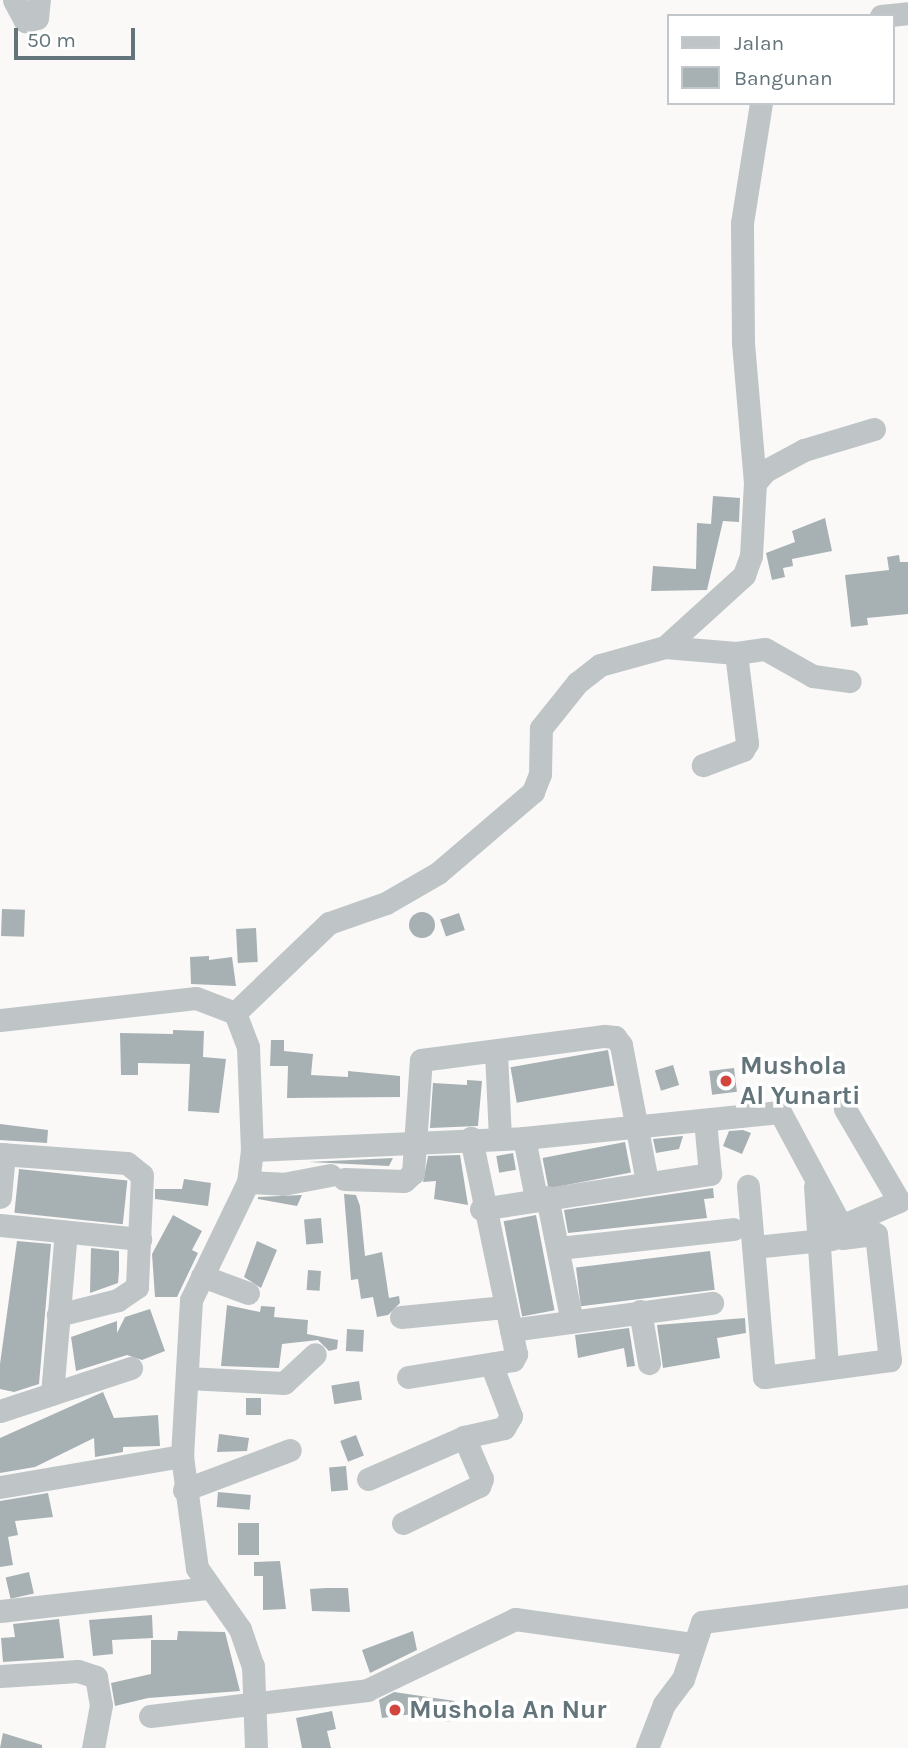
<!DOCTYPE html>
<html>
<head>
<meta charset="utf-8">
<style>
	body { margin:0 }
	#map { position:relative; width:908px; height:1748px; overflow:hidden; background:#faf9f8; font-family:Karla,sans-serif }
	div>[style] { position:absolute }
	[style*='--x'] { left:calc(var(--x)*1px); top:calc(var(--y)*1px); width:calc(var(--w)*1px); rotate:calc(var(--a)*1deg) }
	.building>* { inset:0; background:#a7b1b4; transform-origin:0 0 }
	.round { border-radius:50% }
	.minor>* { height:23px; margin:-11.5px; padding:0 11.5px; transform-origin:11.5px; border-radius:11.5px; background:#bfc5c7 }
	.dots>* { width:19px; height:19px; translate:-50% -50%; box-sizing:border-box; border:4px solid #fff; border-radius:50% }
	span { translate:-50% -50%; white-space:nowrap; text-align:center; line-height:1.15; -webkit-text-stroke:7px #fff; paint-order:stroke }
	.poi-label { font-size:26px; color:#63747a; font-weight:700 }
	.left { translate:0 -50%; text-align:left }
	.legend { position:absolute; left:667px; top:14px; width:228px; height:91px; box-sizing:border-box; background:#fff; border:2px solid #c1c7ca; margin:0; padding:9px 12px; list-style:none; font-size:21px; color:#63747a }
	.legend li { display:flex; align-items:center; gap:14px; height:35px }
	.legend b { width:35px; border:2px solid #c1c7ca }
	.scale { position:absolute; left:14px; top:28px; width:121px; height:32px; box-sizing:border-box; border:4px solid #63747a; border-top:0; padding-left:9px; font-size:21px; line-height:24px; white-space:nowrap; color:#63747a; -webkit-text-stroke:5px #fff; paint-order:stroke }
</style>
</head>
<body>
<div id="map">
	<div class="building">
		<i style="clip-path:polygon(713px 496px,740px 498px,739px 522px,723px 521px,707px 590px,651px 591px,653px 566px,696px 569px,697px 523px,711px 524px)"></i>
		<i style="clip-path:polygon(825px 518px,832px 551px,792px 559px,793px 566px,783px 568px,785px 577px,772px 580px,766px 553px,795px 542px,792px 531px)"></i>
		<i style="clip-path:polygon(899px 555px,900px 562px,908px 562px,908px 614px,867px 618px,868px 625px,851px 627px,845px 575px,889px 570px,887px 557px)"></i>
		<i style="left:2px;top:909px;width:23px;height:27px;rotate:2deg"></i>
		<i class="round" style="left:409px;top:912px;width:26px;height:26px"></i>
		<i style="left:459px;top:913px;width:18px;height:20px;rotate:71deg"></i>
		<i style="left:256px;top:928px;width:34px;height:20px;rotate:87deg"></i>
		<i style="clip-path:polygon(209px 956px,209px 960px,232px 957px,236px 986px,191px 984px,190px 957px)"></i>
		<i style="clip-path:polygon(173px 1030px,204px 1031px,203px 1057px,226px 1059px,219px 1113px,188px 1111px,190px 1064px,138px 1063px,138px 1075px,121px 1075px,120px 1033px,173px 1034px)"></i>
		<i style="clip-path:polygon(271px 1040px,284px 1040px,284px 1051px,313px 1054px,311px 1075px,348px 1077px,348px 1071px,400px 1076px,400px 1097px,287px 1098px,288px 1066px,270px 1066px)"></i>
		<i style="left:608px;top:1050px;width:36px;height:99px;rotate:80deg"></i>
		<i style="left:673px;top:1065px;width:21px;height:19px;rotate:73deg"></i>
		<i style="left:734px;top:1068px;width:24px;height:25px;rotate:83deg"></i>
		<i style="clip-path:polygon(467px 1080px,482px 1081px,478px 1126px,430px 1128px,433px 1083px,467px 1085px)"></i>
		<i style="clip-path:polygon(0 1124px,48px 1130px,47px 1143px,0 1140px)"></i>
		<i style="clip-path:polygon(743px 1130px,751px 1133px,742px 1154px,723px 1146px,729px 1131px)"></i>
		<i style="clip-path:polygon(683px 1136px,679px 1149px,656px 1153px,653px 1139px)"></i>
		<i style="left:625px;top:1142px;width:31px;height:84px;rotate:79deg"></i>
		<i style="left:513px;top:1153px;width:17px;height:17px;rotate:80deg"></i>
		<i style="clip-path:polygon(460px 1155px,468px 1205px,434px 1199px,436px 1181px,423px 1182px,428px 1156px)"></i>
		<i style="clip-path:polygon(393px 1158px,389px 1166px,309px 1162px)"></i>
		<i style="left:19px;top:1169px;width:109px;height:44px;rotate:6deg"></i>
		<i style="clip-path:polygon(184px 1179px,211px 1183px,208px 1206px,155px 1199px,155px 1189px,182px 1189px)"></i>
		<i style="clip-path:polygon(713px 1188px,714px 1198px,704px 1199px,707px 1218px,568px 1233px,564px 1210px)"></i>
		<i style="clip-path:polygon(344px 1194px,356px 1195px,360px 1206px,365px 1256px,382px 1252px,389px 1298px,399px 1296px,400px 1303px,388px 1315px,377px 1317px,373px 1297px,361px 1299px,358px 1279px,351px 1280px)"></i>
		<i style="clip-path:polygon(302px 1195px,297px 1206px,258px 1199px,258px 1197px)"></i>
		<i style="clip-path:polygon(173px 1215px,202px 1231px,192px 1250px,198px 1253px,177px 1297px,155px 1297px,152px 1254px)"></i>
		<i style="left:536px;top:1215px;width:97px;height:33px;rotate:79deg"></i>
		<i style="left:321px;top:1218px;width:25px;height:17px;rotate:85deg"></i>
		<i style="clip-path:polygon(17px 1241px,51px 1244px,39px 1384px,14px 1392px,0 1389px,0 1364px)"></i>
		<i style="clip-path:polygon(257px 1241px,277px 1250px,261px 1288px,244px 1277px)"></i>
		<i style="clip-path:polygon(91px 1248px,119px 1251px,119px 1271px,118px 1283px,90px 1293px)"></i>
		<i style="left:710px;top:1251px;width:39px;height:135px;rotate:83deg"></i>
		<i style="left:308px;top:1270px;width:13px;height:20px;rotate:4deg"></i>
		<i style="clip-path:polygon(227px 1305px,260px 1312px,261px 1306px,275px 1307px,274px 1317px,308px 1320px,307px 1334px,338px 1340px,337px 1349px,329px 1351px,318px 1340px,282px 1344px,279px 1368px,221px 1366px)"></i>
		<i style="clip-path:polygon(150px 1309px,165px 1351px,142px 1360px,127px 1355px,76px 1371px,71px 1337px,117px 1321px,117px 1333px,125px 1317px)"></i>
		<i style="clip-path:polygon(745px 1318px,746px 1333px,717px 1338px,720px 1358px,663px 1368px,657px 1325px)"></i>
		<i style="clip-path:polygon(629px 1328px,635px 1366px,627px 1367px,624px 1348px,578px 1358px,575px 1335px)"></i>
		<i style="left:347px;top:1329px;width:17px;height:22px;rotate:3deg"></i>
		<i style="left:359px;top:1381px;width:19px;height:28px;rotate:81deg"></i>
		<i style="clip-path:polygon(103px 1392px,114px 1418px,158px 1415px,160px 1446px,123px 1447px,123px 1452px,95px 1457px,94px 1438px,35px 1467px,0 1473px,0 1438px)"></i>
		<i style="left:246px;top:1398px;width:15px;height:17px"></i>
		<i style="clip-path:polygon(219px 1434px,249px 1438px,247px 1451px,217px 1452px)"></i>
		<i style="left:356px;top:1435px;width:22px;height:17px;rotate:69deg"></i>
		<i style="left:346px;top:1466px;width:24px;height:17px;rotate:85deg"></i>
		<i style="left:218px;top:1492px;width:33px;height:15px;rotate:5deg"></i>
		<i style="clip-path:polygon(48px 1493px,53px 1517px,15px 1521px,18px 1535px,8px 1537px,13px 1565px,0 1567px,0 1501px)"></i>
		<i style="left:238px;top:1523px;width:21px;height:32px"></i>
		<i style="clip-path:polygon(280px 1561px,286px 1609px,263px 1610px,263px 1576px,254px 1576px,254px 1562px)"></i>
		<i style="left:29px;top:1572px;width:22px;height:24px;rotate:77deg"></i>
		<i style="clip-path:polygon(326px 1588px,348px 1588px,350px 1612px,312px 1611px,310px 1589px)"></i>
		<i style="clip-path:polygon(152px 1615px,153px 1638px,112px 1640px,113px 1654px,93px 1656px,89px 1620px)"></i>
		<i style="clip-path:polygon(59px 1619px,64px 1658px,3px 1662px,1px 1638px,15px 1637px,13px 1624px)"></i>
		<i style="clip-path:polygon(178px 1631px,225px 1632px,240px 1691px,148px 1698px,115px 1706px,111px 1683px,151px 1674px,151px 1640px,177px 1640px)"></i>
		<i style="clip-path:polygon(413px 1631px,417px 1650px,370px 1673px,362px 1650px)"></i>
		<i style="clip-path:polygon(394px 1692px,455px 1701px,449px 1722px,413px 1714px,382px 1718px,379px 1700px)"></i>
		<i style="clip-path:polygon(332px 1711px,336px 1729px,327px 1731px,331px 1748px,302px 1748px,296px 1718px)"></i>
		<i style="clip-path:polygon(3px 1733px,42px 1745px,42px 1748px,0 1748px)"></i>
	</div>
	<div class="minor">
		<i style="--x:14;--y:0;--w:24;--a:62"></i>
		<i style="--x:25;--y:21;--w:12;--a:-14"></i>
		<i style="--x:37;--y:18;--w:18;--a:-84"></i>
		<i style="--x:881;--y:16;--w:27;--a:-6"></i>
		<i style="--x:755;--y:483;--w:142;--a:-94.9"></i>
		<i style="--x:743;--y:342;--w:119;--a:-90.5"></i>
		<i style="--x:742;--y:223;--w:121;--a:-81"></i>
		<i style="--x:665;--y:647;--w:71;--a:4.8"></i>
		<i style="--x:736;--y:653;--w:91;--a:83"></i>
		<i style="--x:747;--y:743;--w:8;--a:120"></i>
		<i style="--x:743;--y:750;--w:43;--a:159.4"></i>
		<i style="--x:736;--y:653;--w:29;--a:-8"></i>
		<i style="--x:765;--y:649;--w:55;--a:29.4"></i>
		<i style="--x:813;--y:676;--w:37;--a:8"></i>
		<i style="--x:235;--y:1013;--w:130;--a:-43.8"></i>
		<i style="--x:329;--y:923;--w:60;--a:-19.3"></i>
		<i style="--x:386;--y:903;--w:60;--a:-30"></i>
		<i style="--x:438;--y:873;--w:125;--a:-40.5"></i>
		<i style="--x:533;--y:792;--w:19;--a:-69"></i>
		<i style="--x:540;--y:774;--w:46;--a:-88.8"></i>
		<i style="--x:541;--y:728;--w:58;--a:-51.3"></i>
		<i style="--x:577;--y:683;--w:29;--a:-38"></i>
		<i style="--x:600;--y:665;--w:67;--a:-15.5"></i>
		<i style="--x:665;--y:647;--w:107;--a:-42.3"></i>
		<i style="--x:744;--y:575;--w:20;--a:-70"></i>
		<i style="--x:751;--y:556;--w:73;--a:-86.9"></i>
		<i style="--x:755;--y:483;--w:16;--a:-50"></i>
		<i style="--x:765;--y:471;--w:44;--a:-28.3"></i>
		<i style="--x:804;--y:450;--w:73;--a:-16.7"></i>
		<i style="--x:0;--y:1020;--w:197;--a:-6.4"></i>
		<i style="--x:196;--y:998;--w:42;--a:21"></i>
		<i style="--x:235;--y:1013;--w:36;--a:69"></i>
		<i style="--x:248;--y:1047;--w:103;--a:87.8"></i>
		<i style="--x:252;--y:1150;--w:32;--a:97"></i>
		<i style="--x:248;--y:1182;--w:131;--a:115.8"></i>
		<i style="--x:191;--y:1300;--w:156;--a:93.3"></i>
		<i style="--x:182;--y:1456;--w:113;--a:82.4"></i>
		<i style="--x:197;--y:1568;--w:75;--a:54.8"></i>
		<i style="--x:240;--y:1629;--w:39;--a:71"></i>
		<i style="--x:253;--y:1666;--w:82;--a:87.9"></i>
		<i style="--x:496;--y:1053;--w:86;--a:87.3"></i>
		<i style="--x:524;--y:1138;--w:61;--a:78.7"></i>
		<i style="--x:252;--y:1150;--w:272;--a:-2.5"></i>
		<i style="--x:524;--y:1138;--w:257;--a:-5.8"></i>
		<i style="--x:780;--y:1112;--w:129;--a:61.8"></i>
		<i style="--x:841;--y:1226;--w:12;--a:85"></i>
		<i style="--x:842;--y:1238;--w:34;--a:-7"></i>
		<i style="--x:876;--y:1234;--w:127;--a:83.7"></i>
		<i style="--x:890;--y:1360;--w:127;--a:172.3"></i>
		<i style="--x:764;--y:1377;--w:192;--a:-94.8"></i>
		<i style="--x:0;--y:1154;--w:127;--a:4.1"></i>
		<i style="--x:127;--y:1163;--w:19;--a:39"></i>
		<i style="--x:142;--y:1175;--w:112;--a:92.6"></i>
		<i style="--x:137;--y:1287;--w:23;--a:146"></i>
		<i style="--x:118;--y:1300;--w:62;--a:166"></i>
		<i style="--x:344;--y:1179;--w:60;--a:1.9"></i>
		<i style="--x:404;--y:1181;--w:12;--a:-42"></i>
		<i style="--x:413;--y:1173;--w:113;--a:-86"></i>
		<i style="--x:421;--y:1060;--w:185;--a:-7.5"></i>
		<i style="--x:604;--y:1036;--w:11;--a:5"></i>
		<i style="--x:615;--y:1037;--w:10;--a:53"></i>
		<i style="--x:621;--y:1045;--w:138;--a:79.2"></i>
		<i style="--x:248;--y:1182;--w:35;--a:3"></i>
		<i style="--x:283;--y:1184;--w:48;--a:-10.8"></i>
		<i style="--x:815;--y:1186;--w:182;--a:86.2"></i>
		<i style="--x:0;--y:1197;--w:43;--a:-84.7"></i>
		<i style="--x:547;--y:1197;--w:127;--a:78.7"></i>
		<i style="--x:481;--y:1209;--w:232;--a:-8.7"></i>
		<i style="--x:710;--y:1174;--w:54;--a:-95.3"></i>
		<i style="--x:0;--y:1225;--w:141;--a:5.7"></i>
		<i style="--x:841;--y:1226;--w:63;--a:-23.3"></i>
		<i style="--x:899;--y:1201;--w:107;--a:-120.4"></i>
		<i style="--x:754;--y:1247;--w:78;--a:-5.9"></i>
		<i style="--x:559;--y:1248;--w:175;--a:-6.2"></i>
		<i style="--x:202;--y:1276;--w:49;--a:20.3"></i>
		<i style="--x:640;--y:1311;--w:53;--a:80.2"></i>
		<i style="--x:401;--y:1317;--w:104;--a:-5.5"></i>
		<i style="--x:511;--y:1330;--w:203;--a:-7.7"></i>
		<i style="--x:408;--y:1377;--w:106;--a:-9.2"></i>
		<i style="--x:513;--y:1360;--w:7;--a:-63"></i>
		<i style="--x:516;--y:1354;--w:221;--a:-101.8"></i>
		<i style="--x:187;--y:1378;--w:97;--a:3"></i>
		<i style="--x:284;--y:1383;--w:42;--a:-43.1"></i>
		<i style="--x:52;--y:1394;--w:163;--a:-85.1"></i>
		<i style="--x:0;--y:1411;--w:138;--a:-18.2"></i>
		<i style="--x:368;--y:1479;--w:105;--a:-23.6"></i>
		<i style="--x:0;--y:1487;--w:185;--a:-9.7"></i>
		<i style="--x:184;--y:1490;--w:113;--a:-20.7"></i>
		<i style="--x:403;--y:1523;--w:85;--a:-26"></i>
		<i style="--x:479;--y:1486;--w:8;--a:-67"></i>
		<i style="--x:482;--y:1479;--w:46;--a:-113.2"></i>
		<i style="--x:464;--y:1437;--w:41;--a:-12.7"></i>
		<i style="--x:504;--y:1428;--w:14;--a:-60"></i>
		<i style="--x:511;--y:1416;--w:56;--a:-111"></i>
		<i style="--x:0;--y:1611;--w:208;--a:-6.3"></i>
		<i style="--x:1;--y:1676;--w:77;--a:-3.7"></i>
		<i style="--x:78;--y:1671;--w:19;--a:18"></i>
		<i style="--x:96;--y:1677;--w:28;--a:80"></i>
		<i style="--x:101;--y:1705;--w:44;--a:100.5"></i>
		<i style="--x:150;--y:1716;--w:219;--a:-6.8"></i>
		<i style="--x:367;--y:1690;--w:164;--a:-25.6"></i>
		<i style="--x:515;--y:1619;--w:180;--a:8"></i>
		<i style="--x:647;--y:1748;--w:47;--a:-68.9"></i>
		<i style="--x:664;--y:1704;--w:31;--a:-53"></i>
		<i style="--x:683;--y:1679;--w:60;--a:-71.6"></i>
		<i style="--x:702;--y:1622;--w:208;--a:-7.2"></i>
	</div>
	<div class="dots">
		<i style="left:726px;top:1081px;background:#d3453f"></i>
		<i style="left:395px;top:1710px;background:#d3453f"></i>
	</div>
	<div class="poi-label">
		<span class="left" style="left:740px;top:1081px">Mushola<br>Al Yunarti</span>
		<span class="left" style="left:409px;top:1710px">Mushola An Nur</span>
	</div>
	<ul class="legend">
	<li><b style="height:9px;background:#bfc5c7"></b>Jalan</li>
	<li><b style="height:19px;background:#a7b1b4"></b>Bangunan</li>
	</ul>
	<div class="scale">50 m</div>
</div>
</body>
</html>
